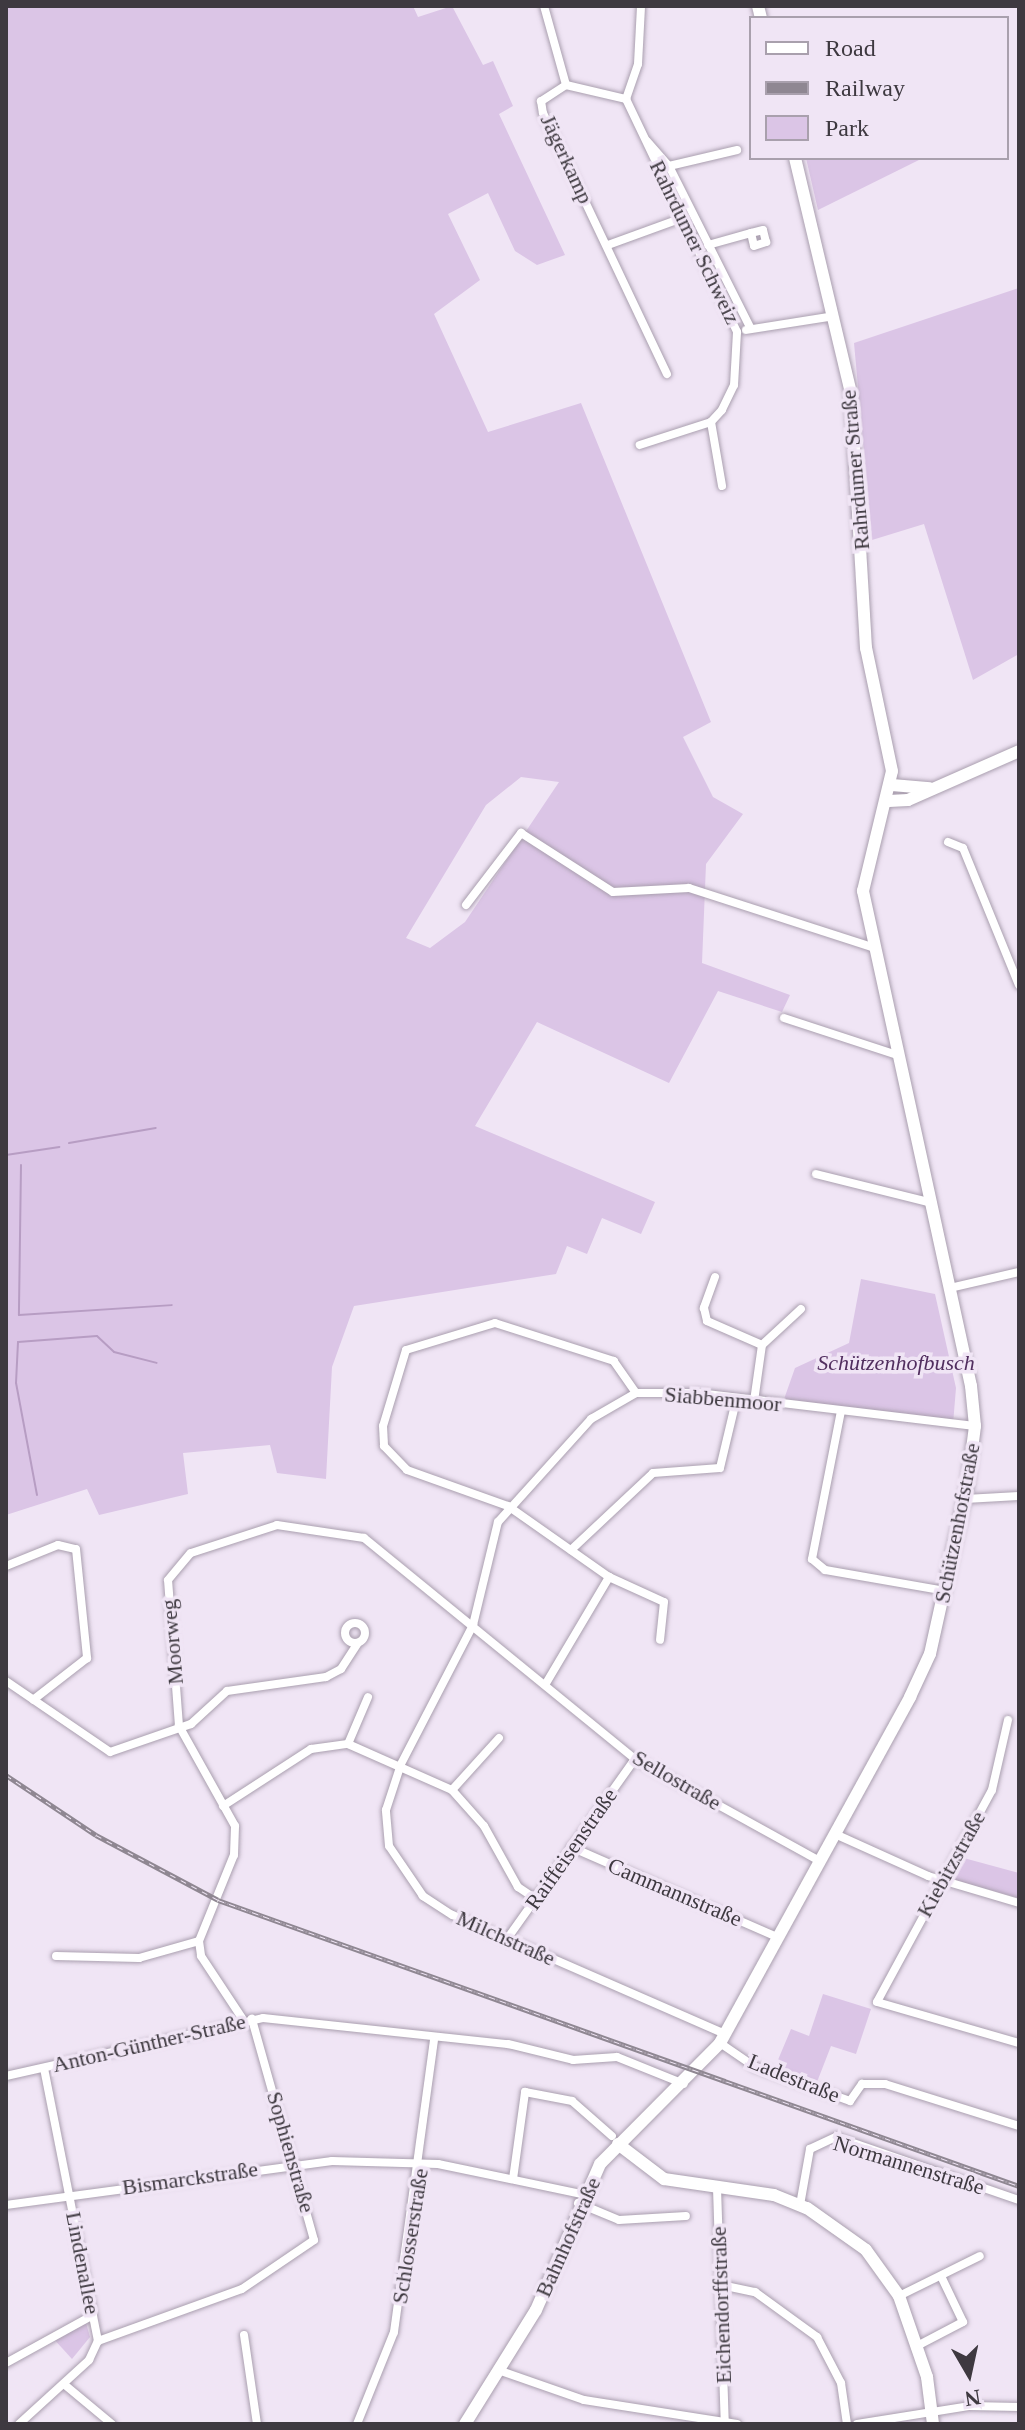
<!DOCTYPE html>
<html>
<head>
<meta charset="utf-8">
<style>
	body { margin:0 }
	#map { position:relative; width:1025px; height:2430px; overflow:hidden; background:#f0e5f5; font-family:Georgia,serif }
	div>[style] { position:absolute }
	[style*='--x'] { left:calc(var(--x)*1px); top:calc(var(--y)*1px); width:calc(var(--w)*1px); rotate:calc(var(--a)*1deg) }
	.green>* { inset:0; background:#dbc5e6 }
	.stream>* { height:2px; margin:-1px; padding:0 1px; transform-origin:1px; border-radius:1px; background:#b79dc3 }
	.roads { filter:drop-shadow(0 0 2px #aa9faf) drop-shadow(0 0 2px #aa9faf) }
	.street>* { height:8px; margin:-4px; padding:0 4px; transform-origin:4px; border-radius:4px; background:#fff }
	.street>.ring { margin:-4px; padding:0; box-sizing:content-box; background:none; border:8px solid #fff; border-radius:50% }
	.secondary>* { height:12px; margin:-6px; padding:0 6px; transform-origin:6px; border-radius:6px; background:#fff }
	.rail>* { height:5px; margin-top:-2.5px; transform-origin:0; background:repeating-linear-gradient(90deg,#f0e5f5 0 6px,#8f8792 0 12px); box-sizing:border-box; border-block:2px solid #8f8792 }
	span { translate:-50% -50%; white-space:nowrap; text-align:center; line-height:1.15; -webkit-text-stroke:7px #f0e5f5; paint-order:stroke }
	.street-label { font-size:22px; color:#3e3940 }
	.park-label { font-size:22px; color:#512e5f; font-style:italic }
	.frame { position:absolute; inset:0; border:8px solid #3e3940; pointer-events:none }
	.legend { position:absolute; left:749px; top:16px; width:260px; height:144px; box-sizing:border-box; background:#f0e5f5; border:2px solid #a9a0ad; margin:0; padding:10px 14px; list-style:none; font-size:24px; color:#3e3940 }
	.legend li { display:flex; align-items:center; gap:16px; height:40px }
	.legend b { width:40px; border:2px solid #a9a0ad }
	.north { position:absolute; left:929px; top:2334px; width:80px; height:80px; -webkit-text-stroke:6px #f0e5f5; paint-order:stroke; rotate:171deg; font-size:22px; font-weight:700; line-height:32px; text-align:center; color:#3e3940 }
	.north::after { content:''; display:block; margin:auto; width:28px; height:36px; background:#3e3940; clip-path:polygon(50% 0,100% 100%,50% 72%,0 100%) }
</style>
</head>
<body>
<div id="map">
	<div class="green">
		<i style="clip-path:polygon(evenodd,6px 6px,413px 6px,418px 17px,452px 6px,483px 65px,493px 61px,513px 106px,499px 114px,565px 255px,537px 265px,515px 251px,488px 193px,448px 214px,480px 280px,434px 314px,488px 432px,581px 403px,711px 722px,683px 737px,713px 797px,743px 814px,706px 864px,702px 963px,790px 995px,782px 1012px,718px 991px,669px 1083px,537px 1022px,475px 1126px,655px 1202px,641px 1234px,602px 1218px,587px 1254px,567px 1246px,556px 1274px,354px 1306px,332px 1367px,326px 1479px,277px 1473px,270px 1445px,183px 1453px,188px 1494px,99px 1515px,87px 1489px,6px 1515px,6px 6px,521px 777px,559px 782px,465px 922px,430px 948px,406px 938px,486px 805px,521px 777px)"></i>
		<i style="clip-path:polygon(806px 158px,923px 158px,818px 210px)"></i>
		<i style="clip-path:polygon(1019px 288px,1019px 654px,973px 680px,924px 524px,872px 540px,854px 343px)"></i>
		<i style="clip-path:polygon(861px 1279px,935px 1294px,956px 1388px,953px 1424px,783px 1402px,795px 1368px,849px 1343px)"></i>
		<i style="clip-path:polygon(960px 1857px,1019px 1873px,1019px 1898px,951px 1879px)"></i>
		<i style="clip-path:polygon(823px 1994px,871px 2009px,856px 2054px,831px 2046px,817px 2082px,775px 2067px,791px 2029px,809px 2036px)"></i>
		<i style="clip-path:polygon(86px 2323px,90px 2337px,72px 2359px,52px 2337px)"></i>
	</div>
	<div class="stream">
		<i style="--x:69;--y:1143;--w:88;--a:-9.8"></i>
		<i style="--x:6;--y:1155;--w:54;--a:-8.6"></i>
		<i style="--x:21;--y:1165;--w:150;--a:90.8"></i>
		<i style="--x:19;--y:1315;--w:153;--a:-3.7"></i>
		<i style="--x:37;--y:1495;--w:114;--a:-100.6"></i>
		<i style="--x:16;--y:1383;--w:41;--a:-87.2"></i>
		<i style="--x:18;--y:1342;--w:79;--a:-4.3"></i>
		<i style="--x:97;--y:1336;--w:23;--a:43"></i>
		<i style="--x:114;--y:1352;--w:44;--a:14.3"></i>
	</div>
	<div class="roads">
		<div class="street">
			<i style="--x:544;--y:6;--w:82;--a:74.4"></i>
			<i style="--x:566;--y:85;--w:62;--a:13.1"></i>
			<i style="--x:626;--y:99;--w:258;--a:64.5"></i>
			<i style="--x:737;--y:332;--w:53;--a:93.2"></i>
			<i style="--x:734;--y:385;--w:28;--a:116"></i>
			<i style="--x:722;--y:410;--w:16;--a:133"></i>
			<i style="--x:711;--y:422;--w:75;--a:162.1"></i>
			<i style="--x:566;--y:85;--w:30;--a:147"></i>
			<i style="--x:541;--y:101;--w:12;--a:81"></i>
			<i style="--x:543;--y:113;--w:289;--a:64.6"></i>
			<i style="--x:626;--y:99;--w:37;--a:-71"></i>
			<i style="--x:638;--y:64;--w:58;--a:-87"></i>
			<i style="--x:647;--y:141;--w:33;--a:49"></i>
			<i style="--x:669;--y:166;--w:182;--a:63.3"></i>
			<i style="--x:669;--y:166;--w:70;--a:-13.2"></i>
			<i style="--x:608;--y:245;--w:79;--a:-20"></i>
			<i style="--x:708;--y:245;--w:45;--a:-15.6"></i>
			<i style="--x:751;--y:233;--w:13;--a:77"></i>
			<i style="--x:754;--y:246;--w:13;--a:-18"></i>
			<i style="--x:766;--y:242;--w:12;--a:-104"></i>
			<i style="--x:763;--y:230;--w:12;--a:166"></i>
			<i style="--x:746;--y:330;--w:89;--a:-9"></i>
			<i style="--x:711;--y:422;--w:65;--a:80.2"></i>
			<i style="--x:948;--y:842;--w:16;--a:22"></i>
			<i style="--x:963;--y:848;--w:148;--a:67.8"></i>
			<i style="--x:466;--y:905;--w:91;--a:-52.6"></i>
			<i style="--x:521;--y:833;--w:109;--a:32.7"></i>
			<i style="--x:613;--y:892;--w:76;--a:-3"></i>
			<i style="--x:689;--y:888;--w:195;--a:17.9"></i>
			<i style="--x:784;--y:1018;--w:119;--a:18.1"></i>
			<i style="--x:816;--y:1174;--w:120;--a:14"></i>
			<i style="--x:715;--y:1277;--w:33;--a:110"></i>
			<i style="--x:704;--y:1308;--w:13;--a:77"></i>
			<i style="--x:707;--y:1321;--w:60;--a:23.6"></i>
			<i style="--x:762;--y:1345;--w:57;--a:98.1"></i>
			<i style="--x:950;--y:1288;--w:71;--a:-13.1"></i>
			<i style="--x:762;--y:1345;--w:53;--a:-42.7"></i>
			<i style="--x:636;--y:1393;--w:39;--a:-125"></i>
			<i style="--x:614;--y:1361;--w:125;--a:-162.3"></i>
			<i style="--x:495;--y:1323;--w:93;--a:163.1"></i>
			<i style="--x:406;--y:1350;--w:79;--a:106.8"></i>
			<i style="--x:383;--y:1426;--w:20;--a:87"></i>
			<i style="--x:384;--y:1446;--w:33;--a:46"></i>
			<i style="--x:407;--y:1470;--w:107;--a:19.6"></i>
			<i style="--x:508;--y:1506;--w:123;--a:35.1"></i>
			<i style="--x:609;--y:1577;--w:60;--a:24.4"></i>
			<i style="--x:664;--y:1602;--w:38;--a:96"></i>
			<i style="--x:841;--y:1411;--w:151;--a:101.1"></i>
			<i style="--x:812;--y:1559;--w:17;--a:40"></i>
			<i style="--x:825;--y:1570;--w:122;--a:9.9"></i>
			<i style="--x:965;--y:1499;--w:54;--a:-3.2"></i>
			<i style="--x:571;--y:1550;--w:112;--a:-43.2"></i>
			<i style="--x:653;--y:1473;--w:67;--a:-4.3"></i>
			<i style="--x:720;--y:1468;--w:69;--a:-76.6"></i>
			<i style="--x:6;--y:1566;--w:56;--a:-22"></i>
			<i style="--x:58;--y:1545;--w:18;--a:13"></i>
			<i style="--x:76;--y:1549;--w:110;--a:84.2"></i>
			<i style="--x:87;--y:1658;--w:68;--a:142.1"></i>
			<i class="ring" style="left:345px;top:1623px;width:12px;height:12px"></i>
			<i style="--x:6;--y:1681;--w:126;--a:34.3"></i>
			<i style="--x:110;--y:1752;--w:86;--a:-19.1"></i>
			<i style="--x:191;--y:1724;--w:49;--a:-42.5"></i>
			<i style="--x:227;--y:1691;--w:100;--a:-8"></i>
			<i style="--x:326;--y:1677;--w:17;--a:-28"></i>
			<i style="--x:341;--y:1669;--w:31;--a:-57"></i>
			<i style="--x:545;--y:1685;--w:126;--a:-59.3"></i>
			<i style="--x:1008;--y:1720;--w:72;--a:102.9"></i>
			<i style="--x:992;--y:1790;--w:241;--a:118.5"></i>
			<i style="--x:877;--y:2002;--w:148;--a:16.1"></i>
			<i style="--x:348;--y:1744;--w:51;--a:-66.9"></i>
			<i style="--x:452;--y:1790;--w:70;--a:-47.9"></i>
			<i style="--x:223;--y:1806;--w:105;--a:-32.9"></i>
			<i style="--x:311;--y:1749;--w:37;--a:-8"></i>
			<i style="--x:348;--y:1744;--w:114;--a:23.9"></i>
			<i style="--x:452;--y:1790;--w:48;--a:48.4"></i>
			<i style="--x:484;--y:1826;--w:70;--a:60.9"></i>
			<i style="--x:518;--y:1887;--w:22;--a:34"></i>
			<i style="--x:835;--y:1834;--w:102;--a:24.3"></i>
			<i style="--x:928;--y:1876;--w:95;--a:16.5"></i>
			<i style="--x:571;--y:1847;--w:227;--a:23.6"></i>
			<i style="--x:507;--y:1939;--w:221;--a:-54.6"></i>
			<i style="--x:199;--y:1941;--w:93;--a:-67.9"></i>
			<i style="--x:234;--y:1855;--w:29;--a:-88"></i>
			<i style="--x:235;--y:1826;--w:115;--a:-119.2"></i>
			<i style="--x:179;--y:1726;--w:146;--a:-94.3"></i>
			<i style="--x:168;--y:1580;--w:35;--a:-50"></i>
			<i style="--x:191;--y:1553;--w:90;--a:-18"></i>
			<i style="--x:277;--y:1525;--w:88;--a:8.5"></i>
			<i style="--x:364;--y:1538;--w:350;--a:39.2"></i>
			<i style="--x:635;--y:1759;--w:211;--a:28.9"></i>
			<i style="--x:199;--y:1941;--w:15;--a:82"></i>
			<i style="--x:201;--y:1956;--w:74;--a:56.5"></i>
			<i style="--x:56;--y:1956;--w:83;--a:1.4"></i>
			<i style="--x:139;--y:1958;--w:62;--a:-15.8"></i>
			<i style="--x:725;--y:2034;--w:298;--a:-156.4"></i>
			<i style="--x:452;--y:1915;--w:35;--a:-147"></i>
			<i style="--x:423;--y:1896;--w:60;--a:-124.2"></i>
			<i style="--x:389;--y:1846;--w:36;--a:-95"></i>
			<i style="--x:386;--y:1810;--w:48;--a:-71.9"></i>
			<i style="--x:401;--y:1764;--w:157;--a:-62.6"></i>
			<i style="--x:473;--y:1625;--w:106;--a:-76.4"></i>
			<i style="--x:498;--y:1522;--w:139;--a:-47.9"></i>
			<i style="--x:591;--y:1419;--w:52;--a:-30"></i>
			<i style="--x:636;--y:1393;--w:62;--a:0"></i>
			<i style="--x:698;--y:1393;--w:279;--a:6.8"></i>
			<i style="--x:720;--y:2043;--w:42;--a:34.4"></i>
			<i style="--x:755;--y:2067;--w:101;--a:19.7"></i>
			<i style="--x:850;--y:2101;--w:21;--a:-55"></i>
			<i style="--x:862;--y:2084;--w:23;--a:0"></i>
			<i style="--x:885;--y:2084;--w:140;--a:17.4"></i>
			<i style="--x:6;--y:2076;--w:263;--a:-12.7"></i>
			<i style="--x:263;--y:2018;--w:246;--a:6.1"></i>
			<i style="--x:508;--y:2044;--w:67;--a:13.8"></i>
			<i style="--x:573;--y:2060;--w:44;--a:-3.9"></i>
			<i style="--x:617;--y:2057;--w:72;--a:21.9"></i>
			<i style="--x:513;--y:2179;--w:88;--a:-82.1"></i>
			<i style="--x:525;--y:2092;--w:48;--a:10.8"></i>
			<i style="--x:572;--y:2101;--w:53;--a:41.2"></i>
			<i style="--x:717;--y:2188;--w:235;--a:88.1"></i>
			<i style="--x:578;--y:2203;--w:44;--a:22.5"></i>
			<i style="--x:619;--y:2220;--w:67;--a:-3.4"></i>
			<i style="--x:6;--y:2205;--w:329;--a:-7.7"></i>
			<i style="--x:332;--y:2161;--w:106;--a:1.6"></i>
			<i style="--x:438;--y:2164;--w:147;--a:11.8"></i>
			<i style="--x:800;--y:2205;--w:57;--a:-79.9"></i>
			<i style="--x:810;--y:2149;--w:29;--a:-25"></i>
			<i style="--x:836;--y:2137;--w:194;--a:19"></i>
			<i style="--x:721;--y:2285;--w:35;--a:12"></i>
			<i style="--x:755;--y:2292;--w:77;--a:36"></i>
			<i style="--x:817;--y:2337;--w:52;--a:62.4"></i>
			<i style="--x:841;--y:2383;--w:41;--a:81.7"></i>
			<i style="--x:899;--y:2296;--w:90;--a:-26.3"></i>
			<i style="--x:244;--y:2335;--w:90;--a:81.7"></i>
			<i style="--x:98;--y:2341;--w:153;--a:-19.9"></i>
			<i style="--x:242;--y:2289;--w:87;--a:-34.2"></i>
			<i style="--x:314;--y:2240;--w:230;--a:-105.7"></i>
			<i style="--x:917;--y:2346;--w:52;--a:-27.6"></i>
			<i style="--x:963;--y:2322;--w:51;--a:-115.6"></i>
			<i style="--x:6;--y:2363;--w:99;--a:-28.9"></i>
			<i style="--x:498;--y:2370;--w:91;--a:19.2"></i>
			<i style="--x:584;--y:2400;--w:155;--a:8.9"></i>
			<i style="--x:65;--y:2385;--w:61;--a:39.7"></i>
			<i style="--x:19;--y:2424;--w:95;--a:-42.4"></i>
			<i style="--x:89;--y:2360;--w:21;--a:-65"></i>
			<i style="--x:98;--y:2341;--w:278;--a:-101.2"></i>
			<i style="--x:357;--y:2424;--w:99;--a:-68.1"></i>
			<i style="--x:394;--y:2332;--w:295;--a:-82.2"></i>
			<i style="--x:857;--y:2424;--w:113;--a:-9.1"></i>
			<i style="--x:969;--y:2406;--w:50;--a:1.1"></i>
		</div>
		<div class="secondary">
			<i style="--x:758;--y:6;--w:12;--a:76"></i>
			<i style="--x:892;--y:785;--w:38;--a:5"></i>
			<i style="--x:889;--y:801;--w:19;--a:-3"></i>
			<i style="--x:908;--y:800;--w:121;--a:-23.8"></i>
			<i style="--x:618;--y:2144;--w:58;--a:37.3"></i>
			<i style="--x:664;--y:2179;--w:111;--a:8.3"></i>
			<i style="--x:774;--y:2195;--w:35;--a:22"></i>
			<i style="--x:807;--y:2208;--w:72;--a:35.4"></i>
			<i style="--x:866;--y:2250;--w:57;--a:54.3"></i>
			<i style="--x:899;--y:2296;--w:86;--a:70.9"></i>
			<i style="--x:927;--y:2377;--w:47;--a:82.7"></i>
			<i style="--x:465;--y:2424;--w:134;--a:-58.1"></i>
			<i style="--x:536;--y:2310;--w:159;--a:-66.3"></i>
			<i style="--x:600;--y:2164;--w:170;--a:-45.2"></i>
			<i style="--x:720;--y:2043;--w:395;--a:-61.2"></i>
			<i style="--x:910;--y:1697;--w:47;--a:-65.1"></i>
			<i style="--x:930;--y:1654;--w:171;--a:-77.5"></i>
			<i style="--x:967;--y:1487;--w:62;--a:-82.5"></i>
			<i style="--x:975;--y:1426;--w:40;--a:-95.7"></i>
			<i style="--x:971;--y:1386;--w:507;--a:-102.31"></i>
			<i style="--x:863;--y:891;--w:123;--a:-76.4"></i>
			<i style="--x:892;--y:771;--w:126;--a:-101.9"></i>
			<i style="--x:866;--y:648;--w:255;--a:-93.4"></i>
			<i style="--x:851;--y:393;--w:242;--a:-103.4"></i>
		</div>
	</div>
	<div class="rail">
		<i style="--x:6;--y:1775;--w:108;--a:33.7"></i>
		<i style="--x:96;--y:1835;--w:138;--a:28"></i>
		<i style="--x:218;--y:1900;--w:851;--a:19.65"></i>
	</div>
	<div class="street-label">
		<span style="left:567px;top:159px;rotate:65deg">Jägerkamp</span>
		<span style="left:695px;top:242px;rotate:64deg">Rahrdumer Schweiz</span>
		<span style="left:855px;top:470px;rotate:-95deg">Rahrdumer Straße</span>
		<span style="left:723px;top:1399px;rotate:5deg">Siabbenmoor</span>
		<span style="left:957px;top:1523px;rotate:-79deg">Schützenhofstraße</span>
		<span style="left:172px;top:1642px;rotate:-95deg">Moorweg</span>
		<span style="left:677px;top:1780px;rotate:30deg">Sellostraße</span>
		<span style="left:571px;top:1849px;rotate:-55deg">Raiffeisenstraße</span>
		<span style="left:951px;top:1864px;rotate:-61deg">Kiebitzstraße</span>
		<span style="left:675px;top:1892px;rotate:23deg">Cammannstraße</span>
		<span style="left:506px;top:1938px;rotate:24deg">Milchstraße</span>
		<span style="left:149px;top:2043px;rotate:-13deg">Anton-Günther-Straße</span>
		<span style="left:794px;top:2078px;rotate:22deg">Ladestraße</span>
		<span style="left:291px;top:2152px;rotate:74deg">Sophienstraße</span>
		<span style="left:909px;top:2165px;rotate:17deg">Normannenstraße</span>
		<span style="left:190px;top:2178px;rotate:-8deg">Bismarckstraße</span>
		<span style="left:410px;top:2236px;rotate:-81deg">Schlosserstraße</span>
		<span style="left:568px;top:2237px;rotate:-66deg">Bahnhofstraße</span>
		<span style="left:83px;top:2263px;rotate:79deg">Lindenallee</span>
		<span style="left:721px;top:2305px;rotate:-92deg">Eichendorffstraße</span>
	</div>
	<div class="park-label">
		<span style="left:896px;top:1363px">Schützenhofbusch</span>
	</div>
	<div class="frame"></div>
	<ul class="legend">
	<li><b style="height:10px;background:#fff"></b>Road</li>
	<li><b style="height:10px;background:#8f8792"></b>Railway</li>
	<li><b style="height:22px;background:#dbc5e6"></b>Park</li>
	</ul>
	<div class="north">N</div>
</div>
</body>
</html>
